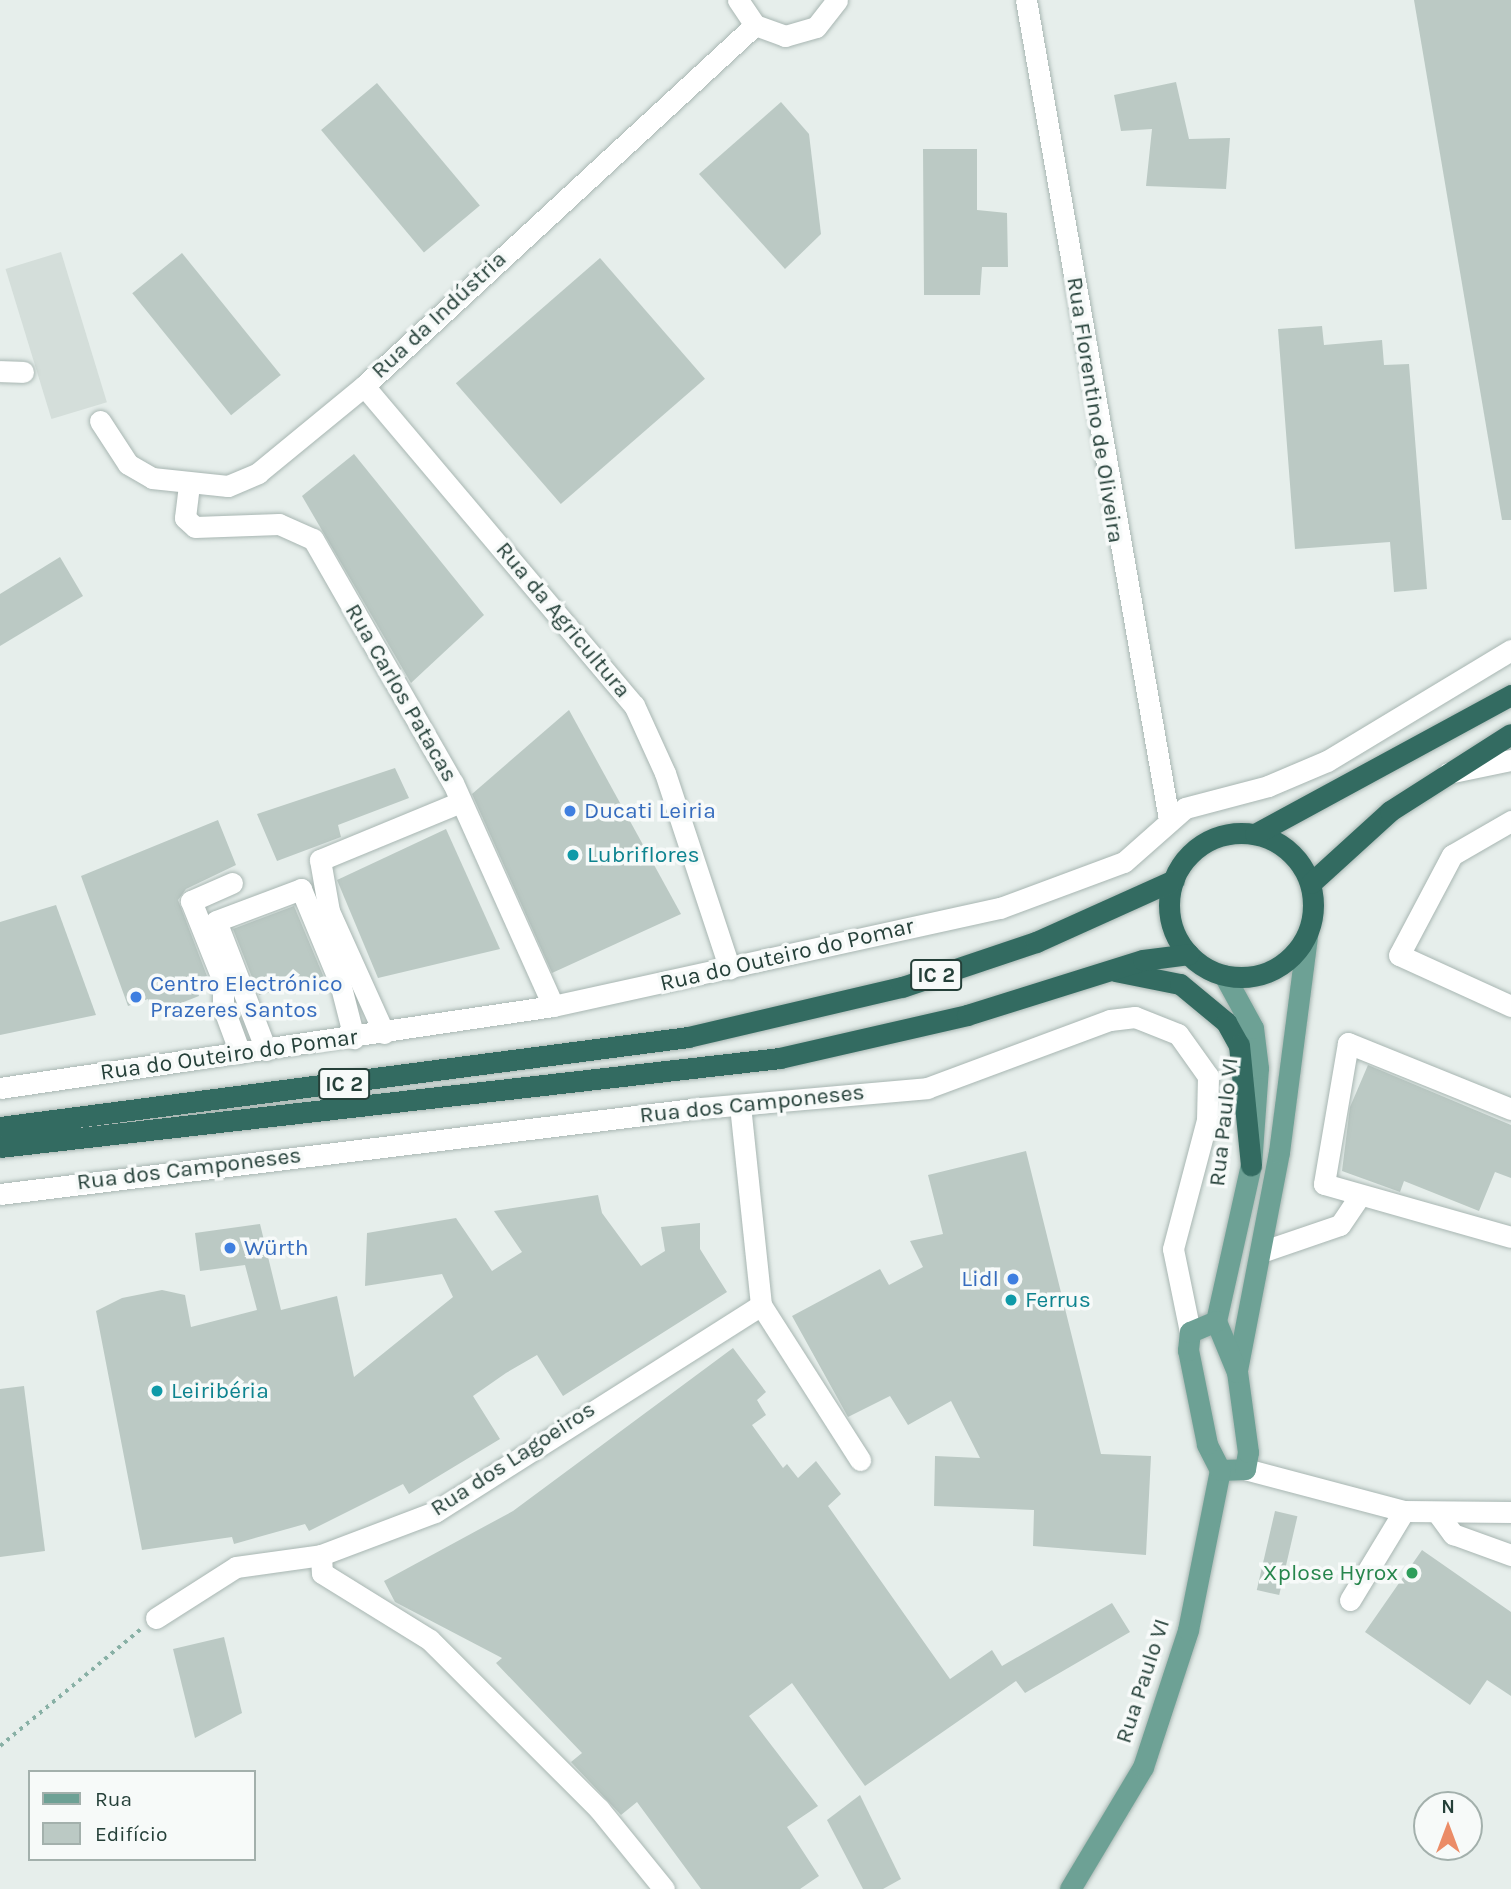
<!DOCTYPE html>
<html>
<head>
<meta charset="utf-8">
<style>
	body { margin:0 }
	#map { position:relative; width:1511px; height:1889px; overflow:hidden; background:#e6eeeb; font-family:Karla,sans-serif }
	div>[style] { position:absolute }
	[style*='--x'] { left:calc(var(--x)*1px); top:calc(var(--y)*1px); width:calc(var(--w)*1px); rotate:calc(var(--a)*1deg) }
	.built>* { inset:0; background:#d4deda; transform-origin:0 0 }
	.building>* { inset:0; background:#bbc9c4; transform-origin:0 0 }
	.path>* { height:3.5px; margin-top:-1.75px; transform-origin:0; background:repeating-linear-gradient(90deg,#88b0a5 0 3.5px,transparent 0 8.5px) }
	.roads { filter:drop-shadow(0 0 2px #a8b6b2) drop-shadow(0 0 2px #a8b6b2) }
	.minor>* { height:21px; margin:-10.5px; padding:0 10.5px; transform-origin:10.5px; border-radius:10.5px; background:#fff }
	.major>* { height:21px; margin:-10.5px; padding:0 10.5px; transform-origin:10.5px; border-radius:10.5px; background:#6da195 }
	.highway>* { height:21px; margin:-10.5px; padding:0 10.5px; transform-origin:10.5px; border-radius:10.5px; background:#336b61 }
	.highway>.ring { margin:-10.5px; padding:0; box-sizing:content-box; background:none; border:21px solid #336b61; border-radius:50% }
	.dots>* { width:19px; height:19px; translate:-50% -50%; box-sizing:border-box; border:4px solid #f7faf9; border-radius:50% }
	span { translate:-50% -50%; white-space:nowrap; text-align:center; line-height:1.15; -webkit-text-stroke:7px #f7faf9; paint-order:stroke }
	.shield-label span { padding:2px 5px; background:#f7faf9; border:2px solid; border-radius:5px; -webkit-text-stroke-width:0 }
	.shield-label { font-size:21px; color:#254039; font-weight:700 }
	.street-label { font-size:23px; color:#254039 }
	.shop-label { font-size:23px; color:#366cbe }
	.left { translate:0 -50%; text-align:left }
	.right { translate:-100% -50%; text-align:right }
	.culture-label { font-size:23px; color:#0d838f }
	.leisure-label { font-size:23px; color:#27864d }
	.legend { position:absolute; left:28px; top:1770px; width:228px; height:91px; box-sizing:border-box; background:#f7faf9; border:2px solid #a3b0ac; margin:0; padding:9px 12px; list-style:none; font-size:21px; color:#254039 }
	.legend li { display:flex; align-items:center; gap:14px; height:35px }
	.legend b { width:35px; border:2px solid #a3b0ac }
	.north { position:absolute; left:1413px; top:1791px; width:70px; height:70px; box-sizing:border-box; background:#f7faf9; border:2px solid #a3b0ac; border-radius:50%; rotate:0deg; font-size:19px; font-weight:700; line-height:28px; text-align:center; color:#254039 }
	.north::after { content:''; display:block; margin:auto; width:24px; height:32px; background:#eb8c67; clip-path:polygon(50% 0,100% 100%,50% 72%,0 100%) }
</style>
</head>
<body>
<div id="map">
	<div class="built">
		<i style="left:61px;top:252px;width:157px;height:58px;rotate:73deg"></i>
	</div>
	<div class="building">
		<i style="clip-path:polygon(1414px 0,1511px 0,1511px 520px,1502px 520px)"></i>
		<i style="clip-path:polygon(1176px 82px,1189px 139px,1230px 138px,1226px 189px,1146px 186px,1152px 129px,1121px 131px,1114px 95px)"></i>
		<i style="left:377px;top:83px;width:160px;height:73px;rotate:50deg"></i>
		<i style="clip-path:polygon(781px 102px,809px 134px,821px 234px,785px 269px,699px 174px)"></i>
		<i style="clip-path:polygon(923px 149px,977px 149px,977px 210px,1007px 213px,1008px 267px,982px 267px,980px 295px,924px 295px)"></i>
		<i style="left:182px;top:253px;width:157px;height:64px;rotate:51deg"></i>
		<i style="left:600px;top:258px;width:160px;height:191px;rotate:49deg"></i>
		<i style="clip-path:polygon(1322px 326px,1324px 345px,1382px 340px,1384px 365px,1409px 364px,1427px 589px,1394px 592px,1390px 542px,1295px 549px,1278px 329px)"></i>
		<i style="clip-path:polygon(354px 454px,484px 615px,411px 683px,302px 496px)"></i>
		<i style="clip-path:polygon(60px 557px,83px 596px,0 646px,0 594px)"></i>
		<i style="clip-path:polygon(569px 710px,681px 914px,552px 973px,472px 794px)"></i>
		<i style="clip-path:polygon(395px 768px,409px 798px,338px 825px,341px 837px,277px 861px,257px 814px)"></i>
		<i style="clip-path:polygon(218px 820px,236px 865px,186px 889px,178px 900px,207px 976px,195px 981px,199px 996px,153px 1014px,148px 999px,128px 1006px,81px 876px)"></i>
		<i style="clip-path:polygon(446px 829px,500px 949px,378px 978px,337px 880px)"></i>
		<i style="clip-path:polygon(56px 905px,96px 1015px,0 1035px,0 922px)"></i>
		<i style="clip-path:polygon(294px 906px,325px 980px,259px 995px,233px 929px)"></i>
		<i style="clip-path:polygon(1368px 1065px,1511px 1125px,1511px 1178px,1495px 1172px,1479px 1211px,1404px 1181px,1400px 1192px,1342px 1171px,1350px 1107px)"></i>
		<i style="clip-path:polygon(1026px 1151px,1101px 1454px,1151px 1456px,1146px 1555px,1033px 1546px,1034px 1510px,934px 1506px,935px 1456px,980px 1458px,951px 1401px,908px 1425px,890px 1396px,848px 1417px,792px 1316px,880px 1269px,889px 1285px,923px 1267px,910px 1241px,943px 1234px,928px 1175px)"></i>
		<i style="clip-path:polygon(598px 1195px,602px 1213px,641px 1266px,665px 1251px,661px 1227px,700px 1223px,700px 1249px,727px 1292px,563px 1396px,537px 1355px,506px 1373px,473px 1396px,500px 1439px,409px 1494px,403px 1484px,309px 1531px,305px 1524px,234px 1544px,232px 1537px,142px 1550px,96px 1311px,122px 1298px,162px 1290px,185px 1295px,191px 1327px,257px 1310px,245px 1265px,200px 1271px,195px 1233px,260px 1224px,281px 1310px,337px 1296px,354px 1377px,453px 1297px,442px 1274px,365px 1286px,367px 1233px,456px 1218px,492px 1271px,522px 1252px,494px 1211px)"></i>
		<i style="clip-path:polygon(733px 1348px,766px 1392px,757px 1400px,766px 1415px,752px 1425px,783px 1468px,787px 1464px,798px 1478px,816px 1461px,841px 1494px,828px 1506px,950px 1679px,992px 1650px,1002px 1666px,1112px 1603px,1130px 1632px,1025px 1693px,1016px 1681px,865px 1786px,792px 1683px,749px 1716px,818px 1806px,787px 1827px,819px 1876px,800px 1889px,701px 1889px,637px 1802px,621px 1815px,571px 1762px,582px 1753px,496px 1663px,502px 1658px,395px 1602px,384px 1581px,513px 1511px)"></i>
		<i style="clip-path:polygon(24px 1386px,45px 1551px,0 1557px,0 1389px)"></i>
		<i style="left:1275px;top:1511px;width:23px;height:81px;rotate:13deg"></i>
		<i style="clip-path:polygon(1422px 1550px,1511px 1612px,1511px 1696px,1487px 1680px,1470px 1705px,1365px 1632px)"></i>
		<i style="clip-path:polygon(224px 1637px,242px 1713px,195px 1738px,173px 1649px)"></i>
		<i style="clip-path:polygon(860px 1795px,901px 1879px,883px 1889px,863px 1889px,827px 1820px)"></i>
	</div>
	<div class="path">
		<i style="--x:0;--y:1746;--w:183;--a:-39.7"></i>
	</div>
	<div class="roads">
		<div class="minor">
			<i style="--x:738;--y:0;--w:30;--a:56"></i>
			<i style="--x:755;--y:25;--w:32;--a:20"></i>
			<i style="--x:785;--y:36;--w:32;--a:-16"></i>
			<i style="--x:816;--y:27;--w:34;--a:-52"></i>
			<i style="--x:1026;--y:0;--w:831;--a:80.1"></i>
			<i style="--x:0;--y:371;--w:23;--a:2"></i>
			<i style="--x:364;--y:386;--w:418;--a:49.8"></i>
			<i style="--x:634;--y:705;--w:75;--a:65.5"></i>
			<i style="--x:665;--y:773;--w:206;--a:71.7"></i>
			<i style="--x:100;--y:421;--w:51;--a:56.9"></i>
			<i style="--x:128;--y:464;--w:28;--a:30"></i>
			<i style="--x:152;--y:478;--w:76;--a:6"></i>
			<i style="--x:228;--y:486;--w:33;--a:-23"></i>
			<i style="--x:258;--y:473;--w:137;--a:-39.4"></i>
			<i style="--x:364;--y:386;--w:532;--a:-42.72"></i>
			<i style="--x:189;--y:485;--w:33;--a:97"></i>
			<i style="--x:185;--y:518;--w:13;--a:42"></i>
			<i style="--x:195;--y:527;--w:84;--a:-2"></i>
			<i style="--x:279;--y:524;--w:37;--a:24"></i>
			<i style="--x:313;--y:539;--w:281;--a:60.2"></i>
			<i style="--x:453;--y:783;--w:244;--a:65.8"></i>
			<i style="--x:1448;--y:773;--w:64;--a:-11.7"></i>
			<i style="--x:1511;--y:821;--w:68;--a:150"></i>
			<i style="--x:1452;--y:855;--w:113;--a:117.9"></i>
			<i style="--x:1399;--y:955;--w:123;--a:24.5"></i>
			<i style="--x:232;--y:883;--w:45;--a:156.3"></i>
			<i style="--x:191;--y:901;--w:86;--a:68.2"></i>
			<i style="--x:223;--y:981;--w:26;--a:90"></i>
			<i style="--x:223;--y:1007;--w:49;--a:69.7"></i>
			<i style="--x:384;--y:1033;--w:134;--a:-114.3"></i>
			<i style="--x:329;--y:911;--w:52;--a:-100"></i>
			<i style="--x:320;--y:860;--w:152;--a:-22.4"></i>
			<i style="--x:266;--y:1050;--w:138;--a:-111.2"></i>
			<i style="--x:216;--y:921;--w:91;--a:-20.6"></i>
			<i style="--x:301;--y:889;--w:102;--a:67.5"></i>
			<i style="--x:340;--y:983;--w:57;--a:75.7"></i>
			<i style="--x:0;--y:1088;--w:559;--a:-8.43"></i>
			<i style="--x:553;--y:1006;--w:458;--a:-12.4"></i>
			<i style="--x:1000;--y:908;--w:132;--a:-20.4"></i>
			<i style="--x:1124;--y:862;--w:81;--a:-41.5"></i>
			<i style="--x:1185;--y:808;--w:86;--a:-14.8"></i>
			<i style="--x:1268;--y:786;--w:64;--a:-23"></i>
			<i style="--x:1327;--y:761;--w:215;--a:-31.1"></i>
			<i style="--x:1511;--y:1109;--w:176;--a:-158"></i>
			<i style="--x:1348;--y:1043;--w:143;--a:99.7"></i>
			<i style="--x:1324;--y:1184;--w:194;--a:15.8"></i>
			<i style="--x:0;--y:1194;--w:705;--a:-7"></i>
			<i style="--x:700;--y:1108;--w:228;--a:-5"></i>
			<i style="--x:927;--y:1088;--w:195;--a:-20.4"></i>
			<i style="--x:1110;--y:1020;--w:25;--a:-7"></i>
			<i style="--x:1135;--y:1017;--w:46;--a:21.6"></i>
			<i style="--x:1178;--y:1034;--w:52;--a:54.5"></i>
			<i style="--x:1208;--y:1076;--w:44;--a:91.3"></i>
			<i style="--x:1207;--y:1120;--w:133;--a:104.8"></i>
			<i style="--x:1173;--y:1249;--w:85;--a:78.4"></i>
			<i style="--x:1261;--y:1252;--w:83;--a:-18.9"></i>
			<i style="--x:1340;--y:1225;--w:36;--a:-56"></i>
			<i style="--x:761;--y:1305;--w:184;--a:57.4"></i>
			<i style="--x:1245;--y:1469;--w:164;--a:14.8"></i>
			<i style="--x:1404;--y:1511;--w:107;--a:0.5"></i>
			<i style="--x:1439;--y:1515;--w:24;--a:54"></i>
			<i style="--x:1453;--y:1534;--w:62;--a:19.9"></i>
			<i style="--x:321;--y:1555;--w:18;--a:87"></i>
			<i style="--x:322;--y:1573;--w:127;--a:31.8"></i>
			<i style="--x:430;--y:1640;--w:239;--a:45"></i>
			<i style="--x:599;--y:1809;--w:103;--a:50.9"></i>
			<i style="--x:1350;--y:1600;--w:104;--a:-58.8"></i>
			<i style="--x:156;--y:1618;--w:95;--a:-32.5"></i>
			<i style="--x:236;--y:1567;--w:86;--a:-8"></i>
			<i style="--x:321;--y:1555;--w:122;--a:-20.7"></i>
			<i style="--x:435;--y:1512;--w:386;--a:-32.4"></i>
			<i style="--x:761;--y:1305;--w:201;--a:-96"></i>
		</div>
		<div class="major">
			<i style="--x:1237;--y:1370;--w:222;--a:-79.1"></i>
			<i style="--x:1279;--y:1152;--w:218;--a:-82.6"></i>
			<i style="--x:1220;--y:1470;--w:25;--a:-2"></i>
			<i style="--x:1245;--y:1469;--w:17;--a:-80"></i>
			<i style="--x:1248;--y:1452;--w:81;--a:-97.8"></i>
			<i style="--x:1237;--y:1372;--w:55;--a:-112.4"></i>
			<i style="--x:1216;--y:1321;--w:160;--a:-77.4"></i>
			<i style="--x:1251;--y:1165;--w:97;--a:-85.9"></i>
			<i style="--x:1258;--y:1068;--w:40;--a:-97.1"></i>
			<i style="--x:1253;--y:1028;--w:60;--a:-118.7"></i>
			<i style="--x:1070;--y:1889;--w:142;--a:-59.1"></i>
			<i style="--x:1143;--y:1767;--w:144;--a:-71.8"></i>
			<i style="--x:1188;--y:1630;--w:163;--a:-78.7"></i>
			<i style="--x:1220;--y:1470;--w:29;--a:-117"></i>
			<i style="--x:1207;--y:1444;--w:96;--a:-101.4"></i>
			<i style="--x:1188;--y:1350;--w:18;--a:-84"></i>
			<i style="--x:1190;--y:1332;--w:28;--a:-23"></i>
		</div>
		<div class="highway">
			<i class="ring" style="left:1169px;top:833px;width:123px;height:123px"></i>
			<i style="--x:1255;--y:834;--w:291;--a:-28.5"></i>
			<i style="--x:1311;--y:883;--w:107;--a:-42.3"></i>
			<i style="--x:1390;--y:811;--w:143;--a:-32.5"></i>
			<i style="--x:1115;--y:971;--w:66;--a:11.3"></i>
			<i style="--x:1180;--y:984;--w:60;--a:39.6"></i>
			<i style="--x:1226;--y:1022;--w:26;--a:61"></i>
			<i style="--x:1239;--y:1045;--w:121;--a:84.3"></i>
			<i style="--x:0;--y:1127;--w:694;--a:-7.45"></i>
			<i style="--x:688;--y:1037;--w:220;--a:-13.2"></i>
			<i style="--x:902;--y:987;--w:141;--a:-18.6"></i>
			<i style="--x:1036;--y:942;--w:151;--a:-24.2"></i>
			<i style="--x:0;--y:1147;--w:785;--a:-6.51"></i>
			<i style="--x:780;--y:1058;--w:192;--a:-12.9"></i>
			<i style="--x:967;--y:1015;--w:184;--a:-17.4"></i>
			<i style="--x:1143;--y:960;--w:46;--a:-7.4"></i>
		</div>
	</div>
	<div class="dots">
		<i style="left:570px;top:811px;background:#3f7fe0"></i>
		<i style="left:573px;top:855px;background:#0f9aa8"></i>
		<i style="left:136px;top:997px;background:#3f7fe0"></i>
		<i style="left:230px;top:1248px;background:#3f7fe0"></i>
		<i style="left:1013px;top:1279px;background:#3f7fe0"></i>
		<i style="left:1011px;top:1300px;background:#0f9aa8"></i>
		<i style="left:157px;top:1391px;background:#0f9aa8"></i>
		<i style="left:1412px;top:1573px;background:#2e9e5b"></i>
	</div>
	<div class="shield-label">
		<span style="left:936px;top:975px">IC 2</span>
		<span style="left:344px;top:1084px">IC 2</span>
	</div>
	<div class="street-label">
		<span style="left:439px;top:315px;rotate:-43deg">Rua da Indústria</span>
		<span style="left:1095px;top:410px;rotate:81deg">Rua Florentino de Oliveira</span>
		<span style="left:563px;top:620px;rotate:50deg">Rua da Agricultura</span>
		<span style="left:401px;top:693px;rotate:60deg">Rua Carlos Patacas</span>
		<span style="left:787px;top:955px;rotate:-13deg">Rua do Outeiro do Pomar</span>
		<span style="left:229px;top:1055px;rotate:-8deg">Rua do Outeiro do Pomar</span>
		<span style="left:752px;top:1104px;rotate:-6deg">Rua dos Camponeses</span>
		<span style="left:1224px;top:1122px;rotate:-84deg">Rua Paulo VI</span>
		<span style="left:189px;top:1169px;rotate:-7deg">Rua dos Camponeses</span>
		<span style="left:513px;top:1459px;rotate:-33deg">Rua dos Lagoeiros</span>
		<span style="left:1143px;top:1681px;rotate:-72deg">Rua Paulo VI</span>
	</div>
	<div class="shop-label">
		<span class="left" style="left:584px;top:811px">Ducati Leiria</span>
		<span class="left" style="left:150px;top:997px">Centro Electrónico<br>Prazeres Santos</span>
		<span class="left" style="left:244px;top:1248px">Würth</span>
		<span class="right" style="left:999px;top:1279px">Lidl</span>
	</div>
	<div class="culture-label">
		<span class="left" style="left:587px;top:855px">Lubriflores</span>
		<span class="left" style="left:1025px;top:1300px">Ferrus</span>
		<span class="left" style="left:171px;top:1391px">Leiribéria</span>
	</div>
	<div class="leisure-label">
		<span class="right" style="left:1398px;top:1573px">Xplose Hyrox</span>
	</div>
	<ul class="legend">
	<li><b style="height:9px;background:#6da195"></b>Rua</li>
	<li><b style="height:19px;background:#bbc9c4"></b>Edifício</li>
	</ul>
	<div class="north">N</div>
</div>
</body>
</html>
